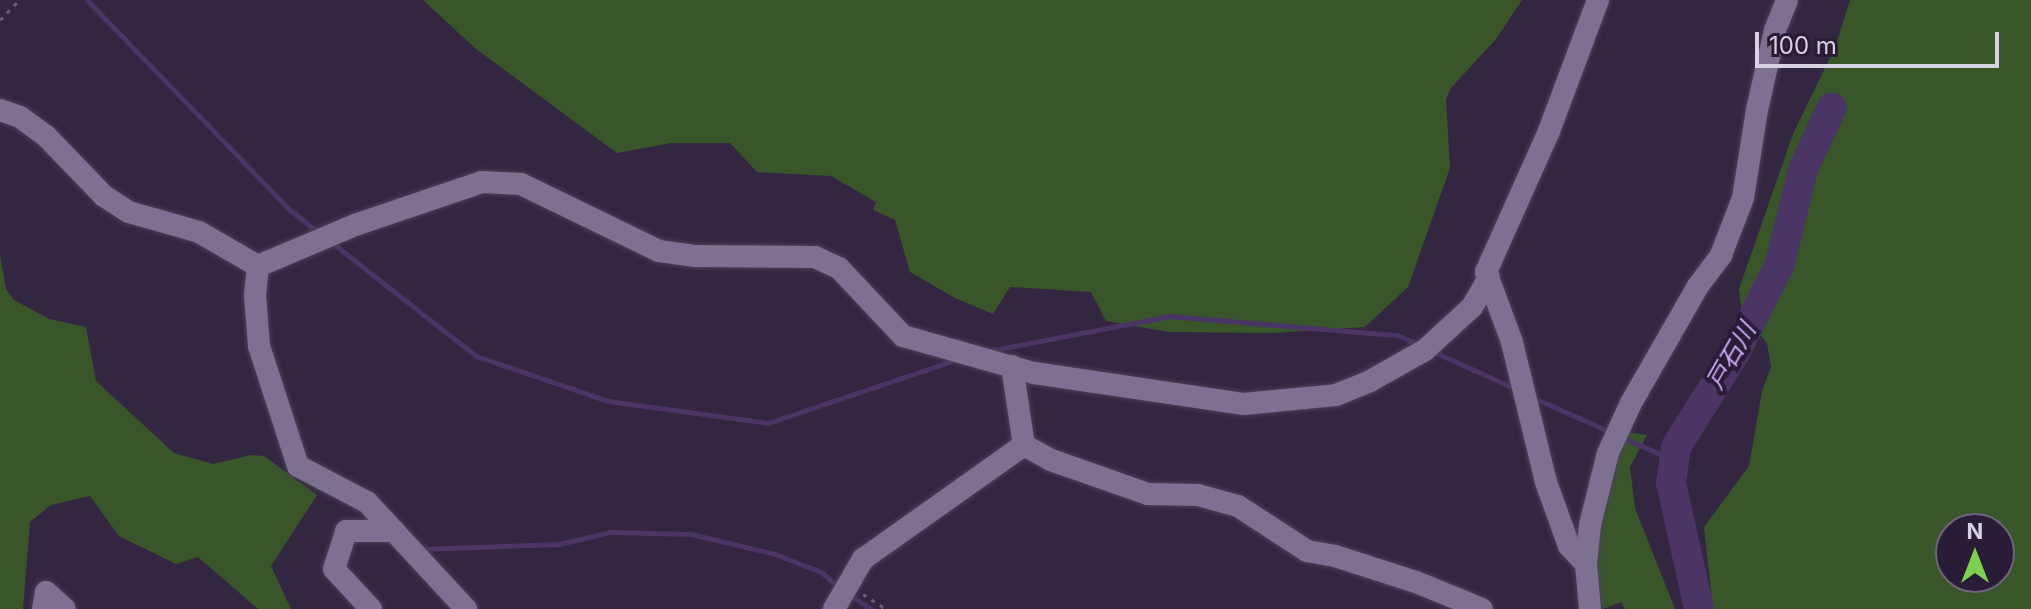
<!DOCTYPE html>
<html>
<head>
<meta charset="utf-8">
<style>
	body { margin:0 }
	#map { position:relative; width:2031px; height:609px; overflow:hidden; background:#322641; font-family:Inter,"Noto Sans JP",sans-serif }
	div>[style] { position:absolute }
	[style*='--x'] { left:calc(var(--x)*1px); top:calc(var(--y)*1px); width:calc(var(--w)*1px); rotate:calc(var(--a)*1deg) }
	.green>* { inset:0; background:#39562a }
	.stream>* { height:5px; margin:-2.5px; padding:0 2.5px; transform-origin:2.5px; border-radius:2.5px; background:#4a3564 }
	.river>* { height:30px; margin:-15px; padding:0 15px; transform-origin:15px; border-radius:15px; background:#4a3564 }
	.path>* { height:3px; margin-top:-1.5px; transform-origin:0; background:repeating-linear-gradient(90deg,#675d75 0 4px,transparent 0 10px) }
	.roads { filter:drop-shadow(0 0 2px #4b4158) drop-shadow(0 0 2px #4b4158) }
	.minor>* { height:22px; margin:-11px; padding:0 11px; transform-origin:11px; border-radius:11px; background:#7d7090 }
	span { translate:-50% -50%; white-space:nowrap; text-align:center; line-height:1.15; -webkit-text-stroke:8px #281c36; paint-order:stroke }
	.water-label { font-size:24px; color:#d0affc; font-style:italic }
	.north { position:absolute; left:1935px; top:513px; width:80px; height:80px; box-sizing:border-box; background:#281c36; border:2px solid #6e647b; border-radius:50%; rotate:0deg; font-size:22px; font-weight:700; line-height:32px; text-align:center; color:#d8d1e2 }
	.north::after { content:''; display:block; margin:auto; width:28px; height:36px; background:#7fd052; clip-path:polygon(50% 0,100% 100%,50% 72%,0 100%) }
	.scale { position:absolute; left:1755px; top:32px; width:244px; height:36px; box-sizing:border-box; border:4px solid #d8d1e2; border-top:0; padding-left:10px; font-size:24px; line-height:28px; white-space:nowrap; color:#d8d1e2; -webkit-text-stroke:6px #281c36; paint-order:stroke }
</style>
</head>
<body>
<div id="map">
	<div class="green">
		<i style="clip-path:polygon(423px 0,1522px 0,1496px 39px,1451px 88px,1446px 99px,1450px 168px,1408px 287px,1365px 327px,1273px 333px,1169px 332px,1106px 321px,1091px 292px,1010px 287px,993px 314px,955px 298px,910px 272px,895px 220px,873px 210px,876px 202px,831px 176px,757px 172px,730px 143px,671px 143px,617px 153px,476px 49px)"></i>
		<i style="clip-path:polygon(evenodd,1850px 0,2031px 0,2031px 609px,1713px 609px,1704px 527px,1749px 466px,1762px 391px,1771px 367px,1767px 343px,1742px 313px,1739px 289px,1793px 134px,1836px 45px,1850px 0,1951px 529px,1999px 529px,1999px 577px,1951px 577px,1951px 529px)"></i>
		<i style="clip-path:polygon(0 254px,6px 289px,14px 300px,49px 319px,86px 327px,96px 381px,174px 453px,213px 464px,251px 455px,264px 456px,317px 495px,271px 566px,291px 609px,258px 609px,198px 557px,176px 564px,119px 536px,90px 496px,51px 505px,30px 522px,23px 609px,0 609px)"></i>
		<i style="clip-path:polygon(1627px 432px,1647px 435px,1630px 467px,1635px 508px,1675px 609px,1625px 609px,1621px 602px,1603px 609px,1598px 592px,1595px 541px,1610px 468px)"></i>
	</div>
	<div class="stream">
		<i style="--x:87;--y:0;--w:292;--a:46"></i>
		<i style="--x:290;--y:210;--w:39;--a:38"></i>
		<i style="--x:332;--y:243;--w:183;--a:38.1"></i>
		<i style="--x:476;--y:356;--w:139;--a:18.8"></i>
		<i style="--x:608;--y:401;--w:162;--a:7.8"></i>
		<i style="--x:768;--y:423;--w:197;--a:-18.6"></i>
		<i style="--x:988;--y:351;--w:184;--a:-10.9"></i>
		<i style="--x:1169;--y:316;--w:229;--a:4.8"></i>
		<i style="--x:1397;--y:335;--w:25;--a:23"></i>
		<i style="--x:1432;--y:351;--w:94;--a:24.4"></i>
		<i style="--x:1534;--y:398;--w:86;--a:23.9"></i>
		<i style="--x:1622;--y:437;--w:56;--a:24.3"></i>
		<i style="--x:421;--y:549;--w:138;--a:-2.1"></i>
		<i style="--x:559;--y:544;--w:52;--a:-13.2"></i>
		<i style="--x:610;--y:532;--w:81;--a:1.4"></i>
		<i style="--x:691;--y:534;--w:86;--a:13.4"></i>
		<i style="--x:775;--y:554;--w:49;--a:21.4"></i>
		<i style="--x:821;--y:572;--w:23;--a:40"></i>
		<i style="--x:850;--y:595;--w:25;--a:34"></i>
	</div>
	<div class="river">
		<i style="--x:1699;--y:609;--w:129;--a:-102.5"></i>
		<i style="--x:1671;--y:483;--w:36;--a:-82"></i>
		<i style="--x:1676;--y:447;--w:113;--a:-58"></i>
		<i style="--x:1736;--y:351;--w:97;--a:-63.2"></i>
		<i style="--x:1780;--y:264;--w:98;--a:-76.4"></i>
		<i style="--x:1803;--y:169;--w:68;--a:-64.9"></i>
	</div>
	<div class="path">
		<i style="--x:0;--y:20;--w:28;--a:-46"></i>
		<i style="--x:863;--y:594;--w:27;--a:33"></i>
	</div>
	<div class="roads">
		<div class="minor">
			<i style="--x:0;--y:110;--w:21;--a:19"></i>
			<i style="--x:20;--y:117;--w:32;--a:36"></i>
			<i style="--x:46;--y:136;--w:83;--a:46"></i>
			<i style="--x:104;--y:196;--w:30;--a:33"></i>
			<i style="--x:129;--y:212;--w:73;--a:15.9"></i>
			<i style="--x:199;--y:232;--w:68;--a:30"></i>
			<i style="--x:258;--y:266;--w:105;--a:-22.9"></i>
			<i style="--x:355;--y:225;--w:134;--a:-18.7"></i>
			<i style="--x:482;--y:182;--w:39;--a:3"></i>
			<i style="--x:521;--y:184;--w:153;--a:25.9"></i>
			<i style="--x:659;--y:251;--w:37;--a:8"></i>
			<i style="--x:696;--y:256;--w:119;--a:0.5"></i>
			<i style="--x:815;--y:257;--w:26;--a:25"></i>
			<i style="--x:839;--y:268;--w:93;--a:46.7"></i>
			<i style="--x:903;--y:336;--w:136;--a:15.8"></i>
			<i style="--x:1034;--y:373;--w:211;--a:8.4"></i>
			<i style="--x:1243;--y:404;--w:93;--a:-5.5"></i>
			<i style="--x:1336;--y:395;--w:37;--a:-22"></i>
			<i style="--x:1370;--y:381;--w:63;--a:-29.4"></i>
			<i style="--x:1425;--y:350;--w:64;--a:-42.5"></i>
			<i style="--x:1472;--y:307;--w:34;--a:-60"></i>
			<i style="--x:258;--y:266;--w:29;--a:96"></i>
			<i style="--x:255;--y:295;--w:51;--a:85.5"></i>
			<i style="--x:259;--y:346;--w:126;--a:72"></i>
			<i style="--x:298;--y:466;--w:78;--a:27.6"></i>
			<i style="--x:367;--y:502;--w:146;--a:47.2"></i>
			<i style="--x:1012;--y:366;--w:80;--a:81.4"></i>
			<i style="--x:1024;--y:445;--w:31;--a:29"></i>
			<i style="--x:1051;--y:460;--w:103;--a:19.3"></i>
			<i style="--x:1148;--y:494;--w:50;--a:1.1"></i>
			<i style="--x:1198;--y:495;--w:41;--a:15.4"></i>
			<i style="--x:1238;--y:506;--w:82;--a:33.1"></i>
			<i style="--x:1307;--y:551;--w:28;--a:10"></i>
			<i style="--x:1335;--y:556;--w:85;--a:17.8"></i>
			<i style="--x:1416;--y:582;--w:71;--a:22.2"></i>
			<i style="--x:1586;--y:564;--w:25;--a:-133"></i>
			<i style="--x:1569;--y:546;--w:68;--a:-109.8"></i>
			<i style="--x:1546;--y:482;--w:144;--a:-103.7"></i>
			<i style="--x:1512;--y:342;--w:75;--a:-110.4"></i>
			<i style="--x:1486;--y:272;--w:154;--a:-65.9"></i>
			<i style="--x:1549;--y:131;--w:140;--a:-69.5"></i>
			<i style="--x:43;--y:609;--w:17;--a:-80"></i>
			<i style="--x:46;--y:592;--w:25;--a:42"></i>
			<i style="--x:371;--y:609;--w:54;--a:-132.8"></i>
			<i style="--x:334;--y:569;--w:40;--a:-72"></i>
			<i style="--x:346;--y:531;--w:48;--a:0"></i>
			<i style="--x:834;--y:609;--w:58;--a:-59.9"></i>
			<i style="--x:863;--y:559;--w:197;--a:-35.3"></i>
			<i style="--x:1590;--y:609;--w:45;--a:-95.1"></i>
			<i style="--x:1586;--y:564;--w:39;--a:-84"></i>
			<i style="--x:1590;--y:525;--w:74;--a:-76"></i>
			<i style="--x:1608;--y:453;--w:55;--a:-65.3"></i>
			<i style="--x:1631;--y:403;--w:135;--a:-60.2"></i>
			<i style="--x:1698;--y:286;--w:39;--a:-53"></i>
			<i style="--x:1721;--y:255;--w:61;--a:-68.9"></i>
			<i style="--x:1743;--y:198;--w:89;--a:-81"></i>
			<i style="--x:1757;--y:110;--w:82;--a:-77.3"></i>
			<i style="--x:1775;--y:30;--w:32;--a:-68"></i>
		</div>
	</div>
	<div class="water-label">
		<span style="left:1731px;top:356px;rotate:-60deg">戸石川</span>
	</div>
	<div class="north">N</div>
	<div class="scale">100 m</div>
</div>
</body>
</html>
